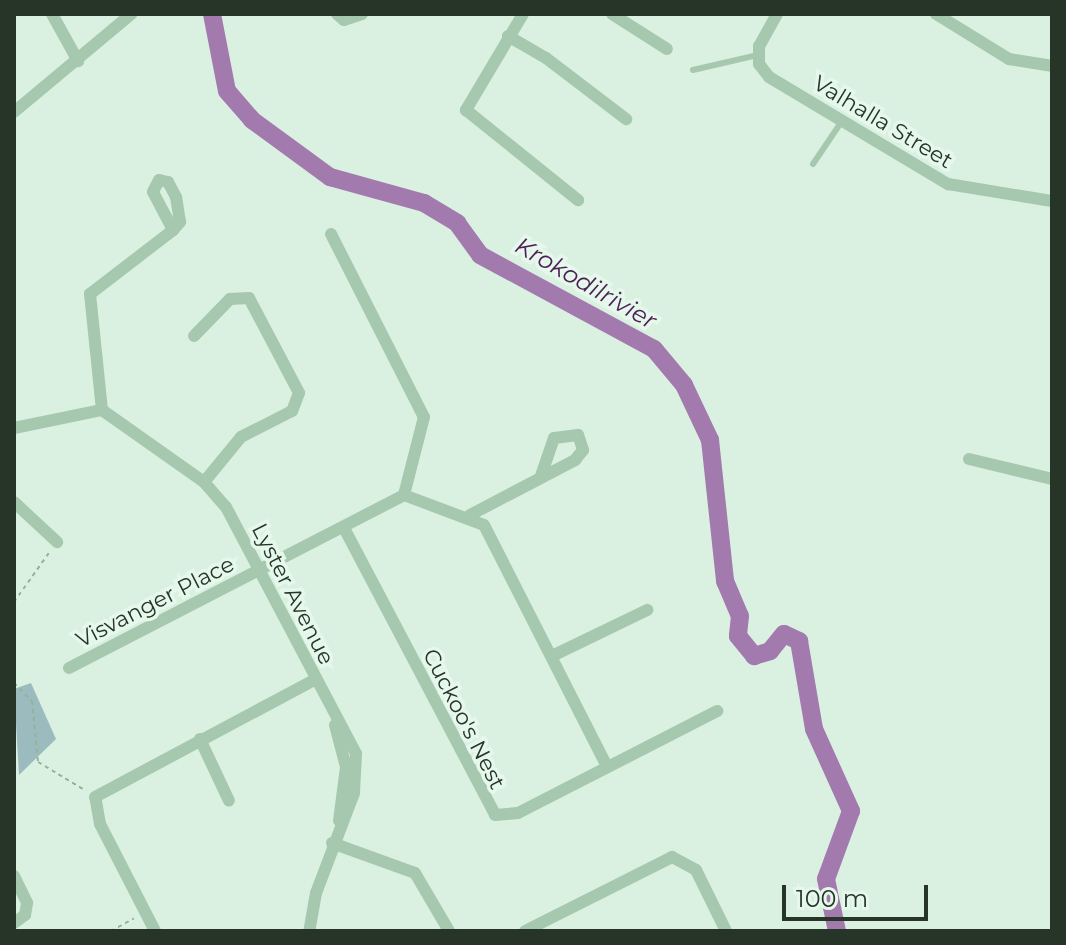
<!DOCTYPE html>
<html>
<head>
<meta charset="utf-8">
<style>
	body { margin:0 }
	#map { position:relative; width:1066px; height:945px; overflow:hidden; background:#daf1e1; font-family:Montserrat,sans-serif }
	div>[style] { position:absolute }
	[style*='--x'] { left:calc(var(--x)*1px); top:calc(var(--y)*1px); width:calc(var(--w)*1px); rotate:calc(var(--a)*1deg) }
	.green>* { inset:0; background:#9bbbbf }
	.river>* { height:18px; margin:-9px; padding:0 9px; transform-origin:9px; border-radius:9px; background:#a37aad }
	.path>* { height:2px; margin-top:-1px; transform-origin:0; background:repeating-linear-gradient(90deg,#91b498 0 4px,transparent 0 8px) }
	.lane>* { height:6px; margin:-3px; padding:0 3px; transform-origin:3px; border-radius:3px; background:#a6c8ae }
	.street>* { height:12px; margin:-6px; padding:0 6px; transform-origin:6px; border-radius:6px; background:#a6c8ae }
	span { translate:-50% -50%; white-space:nowrap; text-align:center; line-height:1.15; -webkit-text-stroke:7px #e6f8ec; paint-order:stroke }
	.street-label { font-size:22px; color:#273528 }
	.water-label { font-size:24px; color:#4b1e54; font-style:italic }
	.frame { position:absolute; inset:0; border:16px solid #273528; pointer-events:none }
	.scale { position:absolute; left:782px; top:885px; width:146px; height:36px; box-sizing:border-box; border:4px solid #273528; border-top:0; padding-left:10px; font-size:24px; line-height:28px; white-space:nowrap; color:#273528; -webkit-text-stroke:6px #e6f8ec; paint-order:stroke }
</style>
</head>
<body>
<div id="map">
	<div class="green">
		<i style="clip-path:polygon(31px 683px,56px 739px,19px 775px,14px 689px)"></i>
	</div>
	<div class="river">
		<i style="--x:212;--y:14;--w:78;--a:79"></i>
		<i style="--x:227;--y:91;--w:38;--a:49"></i>
		<i style="--x:252;--y:120;--w:97;--a:36.2"></i>
		<i style="--x:330;--y:177;--w:98;--a:15.5"></i>
		<i style="--x:424;--y:203;--w:39;--a:31"></i>
		<i style="--x:457;--y:223;--w:39;--a:54"></i>
		<i style="--x:480;--y:255;--w:198;--a:28.4"></i>
		<i style="--x:654;--y:349;--w:47;--a:50.2"></i>
		<i style="--x:684;--y:385;--w:61;--a:64.7"></i>
		<i style="--x:710;--y:440;--w:142;--a:83.9"></i>
		<i style="--x:725;--y:581;--w:38;--a:67"></i>
		<i style="--x:740;--y:616;--w:20;--a:96"></i>
		<i style="--x:738;--y:636;--w:26;--a:51"></i>
		<i style="--x:754;--y:656;--w:17;--a:-17"></i>
		<i style="--x:770;--y:651;--w:22;--a:-51"></i>
		<i style="--x:784;--y:634;--w:17;--a:25"></i>
		<i style="--x:799;--y:641;--w:89;--a:80.3"></i>
		<i style="--x:814;--y:729;--w:90;--a:65.7"></i>
		<i style="--x:851;--y:811;--w:72;--a:110.2"></i>
		<i style="--x:826;--y:879;--w:53;--a:78.1"></i>
	</div>
	<div class="path">
		<i style="--x:14;--y:602;--w:64;--a:-54.6"></i>
		<i style="--x:14;--y:683;--w:25;--a:45"></i>
		<i style="--x:32;--y:701;--w:61;--a:84.4"></i>
		<i style="--x:38;--y:762;--w:56;--a:31.1"></i>
		<i style="--x:111;--y:931;--w:26;--a:-29"></i>
	</div>
	<div class="lane">
		<i style="--x:693;--y:70;--w:67;--a:-13"></i>
		<i style="--x:813;--y:164;--w:52;--a:-56"></i>
	</div>
	<div class="street">
		<i style="--x:52;--y:14;--w:54;--a:61"></i>
		<i style="--x:337;--y:14;--w:9;--a:41"></i>
		<i style="--x:344;--y:20;--w:19;--a:-18"></i>
		<i style="--x:523;--y:14;--w:112;--a:120.7"></i>
		<i style="--x:466;--y:110;--w:144;--a:38.8"></i>
		<i style="--x:612;--y:14;--w:65;--a:32.5"></i>
		<i style="--x:777;--y:14;--w:37;--a:119"></i>
		<i style="--x:759;--y:46;--w:18;--a:90"></i>
		<i style="--x:759;--y:64;--w:16;--a:52"></i>
		<i style="--x:769;--y:77;--w:209;--a:30.9"></i>
		<i style="--x:948;--y:184;--w:105;--a:9.3"></i>
		<i style="--x:936;--y:14;--w:86;--a:31.7"></i>
		<i style="--x:1009;--y:59;--w:44;--a:9.2"></i>
		<i style="--x:508;--y:36;--w:44;--a:30.1"></i>
		<i style="--x:546;--y:58;--w:101;--a:37.3"></i>
		<i style="--x:14;--y:112;--w:153;--a:-39.9"></i>
		<i style="--x:331;--y:234;--w:205;--a:63.1"></i>
		<i style="--x:424;--y:417;--w:81;--a:104.4"></i>
		<i style="--x:194;--y:336;--w:52;--a:-45.8"></i>
		<i style="--x:230;--y:299;--w:19;--a:-3"></i>
		<i style="--x:249;--y:298;--w:107;--a:62.2"></i>
		<i style="--x:299;--y:393;--w:19;--a:111"></i>
		<i style="--x:292;--y:411;--w:57;--a:153"></i>
		<i style="--x:241;--y:437;--w:58;--a:129.4"></i>
		<i style="--x:102;--y:410;--w:117;--a:-95.9"></i>
		<i style="--x:90;--y:294;--w:105;--a:-37.6"></i>
		<i style="--x:173;--y:230;--w:11;--a:-49"></i>
		<i style="--x:180;--y:222;--w:25;--a:-99"></i>
		<i style="--x:176;--y:197;--w:17;--a:-118"></i>
		<i style="--x:168;--y:182;--w:9;--a:-167"></i>
		<i style="--x:159;--y:180;--w:13;--a:117"></i>
		<i style="--x:153;--y:192;--w:43;--a:62.2"></i>
		<i style="--x:14;--y:428;--w:90;--a:-11.6"></i>
		<i style="--x:102;--y:410;--w:125;--a:35.2"></i>
		<i style="--x:204;--y:482;--w:33;--a:49"></i>
		<i style="--x:226;--y:507;--w:279;--a:62.2"></i>
		<i style="--x:356;--y:754;--w:39;--a:93"></i>
		<i style="--x:354;--y:793;--w:107;--a:110.8"></i>
		<i style="--x:316;--y:893;--w:39;--a:100"></i>
		<i style="--x:969;--y:459;--w:85;--a:13.5"></i>
		<i style="--x:14;--y:502;--w:59;--a:42.9"></i>
		<i style="--x:470;--y:515;--w:119;--a:-27.6"></i>
		<i style="--x:575;--y:460;--w:13;--a:-51"></i>
		<i style="--x:583;--y:450;--w:16;--a:-108"></i>
		<i style="--x:578;--y:435;--w:24;--a:173"></i>
		<i style="--x:554;--y:438;--w:39;--a:109"></i>
		<i style="--x:344;--y:528;--w:324;--a:62.2"></i>
		<i style="--x:495;--y:815;--w:23;--a:-5"></i>
		<i style="--x:518;--y:813;--w:224;--a:-27.1"></i>
		<i style="--x:552;--y:656;--w:106;--a:-25.8"></i>
		<i style="--x:69;--y:668;--w:377;--a:-27.3"></i>
		<i style="--x:404;--y:495;--w:85;--a:20.6"></i>
		<i style="--x:484;--y:525;--w:271;--a:63"></i>
		<i style="--x:335;--y:725;--w:43;--a:75.3"></i>
		<i style="--x:346;--y:767;--w:54;--a:97.4"></i>
		<i style="--x:200;--y:739;--w:68;--a:64.9"></i>
		<i style="--x:332;--y:843;--w:88;--a:19.9"></i>
		<i style="--x:415;--y:873;--w:67;--a:59.6"></i>
		<i style="--x:14;--y:876;--w:30;--a:64"></i>
		<i style="--x:27;--y:903;--w:12;--a:99"></i>
		<i style="--x:25;--y:915;--w:14;--a:144"></i>
		<i style="--x:155;--y:931;--w:120;--a:-117.2"></i>
		<i style="--x:100;--y:824;--w:27;--a:-100"></i>
		<i style="--x:95;--y:797;--w:248;--a:-28.1"></i>
		<i style="--x:525;--y:931;--w:165;--a:-26.7"></i>
		<i style="--x:672;--y:857;--w:27;--a:28"></i>
		<i style="--x:696;--y:870;--w:68;--a:63.8"></i>
	</div>
	<div class="street-label">
		<span style="left:883px;top:122px;rotate:31deg">Valhalla Street</span>
		<span style="left:293px;top:594px;rotate:63deg">Lyster Avenue</span>
		<span style="left:155px;top:602px;rotate:-27deg">Visvanger Place</span>
		<span style="left:464px;top:719px;rotate:63deg">Cuckoo's Nest</span>
	</div>
	<div class="water-label">
		<span style="left:586px;top:283px;rotate:30deg">Krokodilrivier</span>
	</div>
	<div class="frame"></div>
	<div class="scale">100 m</div>
</div>
</body>
</html>
